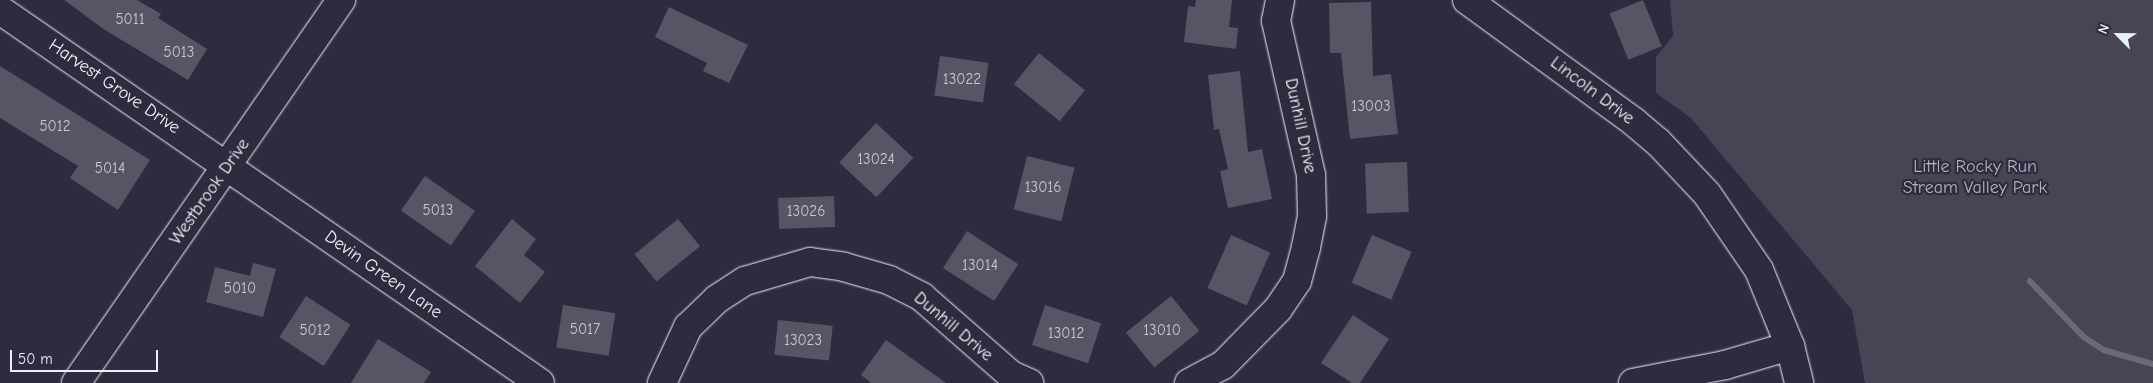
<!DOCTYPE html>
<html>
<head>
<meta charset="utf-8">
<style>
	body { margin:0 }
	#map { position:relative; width:2153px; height:383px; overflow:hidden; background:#2f2a3d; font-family:"Comic Neue",sans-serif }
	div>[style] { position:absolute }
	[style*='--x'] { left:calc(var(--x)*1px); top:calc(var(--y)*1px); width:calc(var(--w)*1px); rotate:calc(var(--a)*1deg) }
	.green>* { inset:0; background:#464455 }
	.stream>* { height:5.5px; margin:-2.75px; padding:0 2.75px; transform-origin:2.75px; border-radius:2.75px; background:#696978 }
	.building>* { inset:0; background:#575565; transform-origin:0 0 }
	.roads { filter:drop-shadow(0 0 1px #e8f1f8) drop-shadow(0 0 1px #e8f1f8) }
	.minor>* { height:28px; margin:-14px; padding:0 14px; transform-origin:14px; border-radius:14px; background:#2f2a3d }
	span { translate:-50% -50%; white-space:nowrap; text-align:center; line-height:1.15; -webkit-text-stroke:4.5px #2f2a3d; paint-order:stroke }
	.number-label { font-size:15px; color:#c4cad3 }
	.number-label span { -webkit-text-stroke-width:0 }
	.street-label { font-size:18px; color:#e8f1f8 }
	.park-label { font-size:18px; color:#afb4bf }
	.north { position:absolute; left:2093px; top:10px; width:50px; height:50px; -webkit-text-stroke:4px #2f2a3d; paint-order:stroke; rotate:293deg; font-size:14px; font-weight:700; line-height:20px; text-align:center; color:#e8f1f8 }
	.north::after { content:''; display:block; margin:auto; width:18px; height:22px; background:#e8f1f8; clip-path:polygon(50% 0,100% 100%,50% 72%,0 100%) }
	.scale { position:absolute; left:10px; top:350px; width:148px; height:22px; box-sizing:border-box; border:2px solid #e8f1f8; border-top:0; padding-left:6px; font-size:15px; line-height:18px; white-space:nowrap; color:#e8f1f8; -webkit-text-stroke:4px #2f2a3d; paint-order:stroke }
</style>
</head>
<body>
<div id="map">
	<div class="green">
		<i style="clip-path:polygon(1670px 0,2153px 0,2153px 383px,1865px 383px,1852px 310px,1691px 118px,1656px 93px,1656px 57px,1673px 36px)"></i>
	</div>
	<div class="stream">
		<i style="--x:2030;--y:281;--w:78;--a:46"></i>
		<i style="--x:2084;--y:337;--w:24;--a:33"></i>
		<i style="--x:2104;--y:350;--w:51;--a:15.9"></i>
	</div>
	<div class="building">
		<i style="clip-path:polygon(64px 0,137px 0,161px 14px,158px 18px,207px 49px,188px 80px,105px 30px)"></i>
		<i style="clip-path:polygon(1196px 0,1232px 0,1229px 27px,1238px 28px,1236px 49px,1184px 42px,1188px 6px,1195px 7px)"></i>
		<i style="left:1643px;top:0;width:50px;height:36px;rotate:68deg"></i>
		<i style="clip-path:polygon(1371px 2px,1373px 76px,1391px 74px,1398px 134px,1350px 139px,1341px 53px,1330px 53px,1329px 3px)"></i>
		<i style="clip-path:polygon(669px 7px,748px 45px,729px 83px,703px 71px,707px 63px,655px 37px)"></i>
		<i style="left:1039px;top:53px;width:59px;height:40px;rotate:39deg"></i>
		<i style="left:940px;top:56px;width:49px;height:40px;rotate:8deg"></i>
		<i style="clip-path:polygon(0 66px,150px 160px,118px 210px,70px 178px,78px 166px,0 118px)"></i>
		<i style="clip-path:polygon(1240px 71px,1248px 152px,1262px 149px,1272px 199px,1228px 208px,1220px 171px,1228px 169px,1219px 129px,1214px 130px,1208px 75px)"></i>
		<i style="left:876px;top:123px;width:51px;height:54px;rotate:43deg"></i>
		<i style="left:1027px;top:156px;width:49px;height:55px;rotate:14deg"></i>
		<i style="left:1407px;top:162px;width:50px;height:42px;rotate:88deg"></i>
		<i style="left:425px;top:176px;width:61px;height:42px;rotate:35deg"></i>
		<i style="left:834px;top:196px;width:31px;height:56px;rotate:88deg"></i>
		<i style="clip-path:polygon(512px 219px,536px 239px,524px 255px,545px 272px,520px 303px,475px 266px)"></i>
		<i style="left:678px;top:219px;width:35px;height:56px;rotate:51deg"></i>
		<i style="left:967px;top:231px;width:61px;height:44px;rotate:33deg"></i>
		<i style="left:1231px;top:235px;width:43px;height:58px;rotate:24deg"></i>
		<i style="left:1372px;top:235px;width:43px;height:52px;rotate:23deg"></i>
		<i style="clip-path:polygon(253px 263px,276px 269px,263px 317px,206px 302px,215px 267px,250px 276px)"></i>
		<i style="left:306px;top:296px;width:53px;height:49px;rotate:33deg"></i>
		<i style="left:1171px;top:296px;width:45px;height:58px;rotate:51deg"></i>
		<i style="left:563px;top:305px;width:53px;height:43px;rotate:9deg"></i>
		<i style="left:1045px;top:305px;width:59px;height:42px;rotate:18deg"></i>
		<i style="clip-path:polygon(1353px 315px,1389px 339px,1360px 383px,1352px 383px,1321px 363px)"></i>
		<i style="left:778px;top:320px;width:55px;height:35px;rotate:6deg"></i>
		<i style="clip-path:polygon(378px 339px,431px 372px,424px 383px,351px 383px)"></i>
		<i style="clip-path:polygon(886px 340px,946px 383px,871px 383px,861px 375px)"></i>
	</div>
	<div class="roads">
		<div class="minor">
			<i style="--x:1467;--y:0;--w:207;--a:36.1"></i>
			<i style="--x:1634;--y:122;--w:31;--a:40"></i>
			<i style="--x:1658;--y:142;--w:71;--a:46.7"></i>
			<i style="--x:1707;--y:194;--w:92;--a:55.6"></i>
			<i style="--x:1759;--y:270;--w:82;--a:67.8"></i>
			<i style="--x:1790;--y:346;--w:38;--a:76"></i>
			<i style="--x:0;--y:10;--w:656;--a:34.63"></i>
			<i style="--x:76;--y:383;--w:466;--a:-55.3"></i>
			<i style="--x:662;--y:383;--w:62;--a:-65.1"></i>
			<i style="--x:688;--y:327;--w:40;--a:-44"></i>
			<i style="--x:717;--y:299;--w:33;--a:-33"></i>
			<i style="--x:745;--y:281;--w:68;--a:-16.3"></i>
			<i style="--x:810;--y:262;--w:34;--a:8"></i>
			<i style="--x:844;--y:267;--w:47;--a:16.1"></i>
			<i style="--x:889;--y:280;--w:37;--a:27"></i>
			<i style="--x:922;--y:297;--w:118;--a:41.2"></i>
			<i style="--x:1011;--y:375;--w:20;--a:24"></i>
			<i style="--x:1189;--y:383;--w:38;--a:-28"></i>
			<i style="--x:1223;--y:365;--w:78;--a:-45.5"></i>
			<i style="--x:1278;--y:309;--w:34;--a:-56"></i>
			<i style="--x:1297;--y:281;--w:35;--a:-75"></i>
			<i style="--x:1306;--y:247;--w:32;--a:-79"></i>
			<i style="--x:1312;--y:216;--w:41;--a:-91.4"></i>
			<i style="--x:1311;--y:175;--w:158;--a:-102.8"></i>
			<i style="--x:1276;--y:21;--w:21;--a:-79"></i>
			<i style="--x:1633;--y:383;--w:94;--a:-11.1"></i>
			<i style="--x:1725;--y:365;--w:68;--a:-16.3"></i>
		</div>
	</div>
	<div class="number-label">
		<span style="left:130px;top:20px">5011</span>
		<span style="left:179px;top:53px">5013</span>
		<span style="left:962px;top:80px">13022</span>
		<span style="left:1371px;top:107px">13003</span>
		<span style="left:55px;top:127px">5012</span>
		<span style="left:876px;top:160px">13024</span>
		<span style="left:110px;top:169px">5014</span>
		<span style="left:1043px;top:188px">13016</span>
		<span style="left:438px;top:211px">5013</span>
		<span style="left:806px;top:212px">13026</span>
		<span style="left:980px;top:266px">13014</span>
		<span style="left:240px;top:289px">5010</span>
		<span style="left:585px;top:330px">5017</span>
		<span style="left:315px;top:331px">5012</span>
		<span style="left:1162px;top:331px">13010</span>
		<span style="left:1066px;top:334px">13012</span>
		<span style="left:803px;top:341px">13023</span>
	</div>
	<div class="street-label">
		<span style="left:114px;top:87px;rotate:34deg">Harvest Grove Drive</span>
		<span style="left:1592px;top:91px;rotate:37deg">Lincoln Drive</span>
		<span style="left:1300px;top:126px;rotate:78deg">Dunhill Drive</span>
		<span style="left:210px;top:192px;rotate:-55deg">Westbrook Drive</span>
		<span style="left:383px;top:275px;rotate:35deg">Devin Green Lane</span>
		<span style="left:953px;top:327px;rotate:40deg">Dunhill Drive</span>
	</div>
	<div class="park-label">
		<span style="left:1975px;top:178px">Little Rocky Run<br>Stream Valley Park</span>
	</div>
	<div class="north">N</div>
	<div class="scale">50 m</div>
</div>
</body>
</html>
